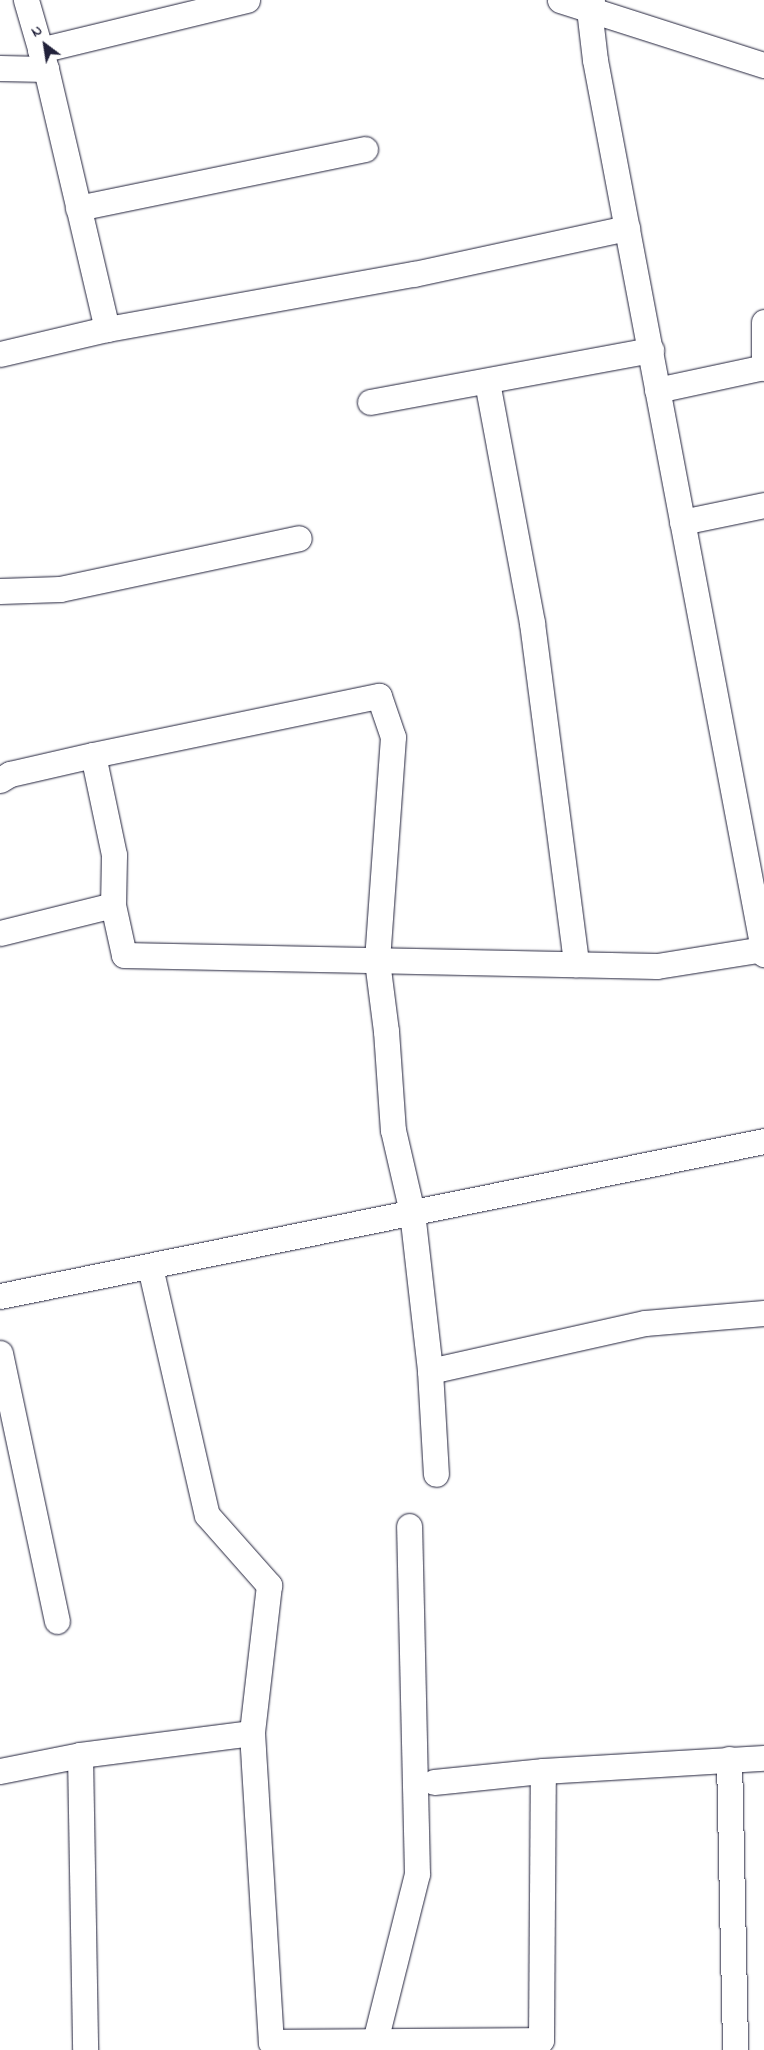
<!DOCTYPE html>
<html>
<head>
<meta charset="utf-8">
<style>
	body { margin:0 }
	#map { position:relative; width:764px; height:2050px; overflow:hidden; background:#fff; font-family:"Indie Flower",sans-serif }
	div>[style] { position:absolute }
	[style*='--x'] { left:calc(var(--x)*1px); top:calc(var(--y)*1px); width:calc(var(--w)*1px); rotate:calc(var(--a)*1deg) }
	.roads { filter:drop-shadow(0 0 1px #22223b) drop-shadow(0 0 1px #22223b) }
	.minor>* { height:25px; margin:-12.5px; padding:0 12.5px; transform-origin:12.5px; border-radius:12.5px; background:#fff }
	span { translate:-50% -50%; white-space:nowrap; text-align:center; line-height:1.15; -webkit-text-stroke:5px #fff; paint-order:stroke }
	.north { position:absolute; left:20px; top:20px; width:50px; height:50px; -webkit-text-stroke:4px #fff; paint-order:stroke; rotate:329deg; font-size:14px; font-weight:700; line-height:20px; text-align:center; color:#22223b }
	.north::after { content:''; display:block; margin:auto; width:18px; height:22px; background:#22223b; clip-path:polygon(50% 0,100% 100%,50% 72%,0 100%) }
</style>
</head>
<body>
<div id="map">
	<div class="roads">
		<div class="minor">
			<i style="--x:560;--y:0;--w:214;--a:17.7"></i>
			<i style="--x:592;--y:0;--w:9;--a:108"></i>
			<i style="--x:589;--y:9;--w:51;--a:83.3"></i>
			<i style="--x:595;--y:60;--w:910;--a:79.3"></i>
			<i style="--x:40;--y:50;--w:213;--a:-13.6"></i>
			<i style="--x:0;--y:68;--w:46;--a:1.2"></i>
			<i style="--x:46;--y:69;--w:72;--a:-106.2"></i>
			<i style="--x:46;--y:69;--w:267;--a:76.8"></i>
			<i style="--x:107;--y:329;--w:312;--a:-10.2"></i>
			<i style="--x:414;--y:274;--w:218;--a:-12.2"></i>
			<i style="--x:78;--y:208;--w:293;--a:-11.6"></i>
			<i style="--x:0;--y:354;--w:110;--a:-13.2"></i>
			<i style="--x:764;--y:368;--w:46;--a:-90"></i>
			<i style="--x:487;--y:382;--w:245;--a:79.4"></i>
			<i style="--x:532;--y:623;--w:344;--a:82.6"></i>
			<i style="--x:657;--y:390;--w:109;--a:-12.1"></i>
			<i style="--x:370;--y:402;--w:286;--a:-10.5"></i>
			<i style="--x:682;--y:522;--w:84;--a:-11.7"></i>
			<i style="--x:0;--y:591;--w:60;--a:-1.9"></i>
			<i style="--x:60;--y:589;--w:244;--a:-12"></i>
			<i style="--x:93;--y:755;--w:102;--a:78.1"></i>
			<i style="--x:114;--y:855;--w:50;--a:91.1"></i>
			<i style="--x:113;--y:905;--w:51;--a:77.6"></i>
			<i style="--x:124;--y:955;--w:533;--a:1.18"></i>
			<i style="--x:657;--y:966;--w:107;--a:-9.1"></i>
			<i style="--x:0;--y:780;--w:12;--a:-31"></i>
			<i style="--x:10;--y:774;--w:85;--a:-12.9"></i>
			<i style="--x:93;--y:755;--w:292;--a:-11.7"></i>
			<i style="--x:379;--y:696;--w:43;--a:71.1"></i>
			<i style="--x:393;--y:737;--w:225;--a:94.1"></i>
			<i style="--x:377;--y:961;--w:71;--a:82.7"></i>
			<i style="--x:386;--y:1031;--w:99;--a:86"></i>
			<i style="--x:393;--y:1130;--w:84;--a:77"></i>
			<i style="--x:412;--y:1212;--w:160;--a:83.5"></i>
			<i style="--x:430;--y:1371;--w:103;--a:86.7"></i>
			<i style="--x:0;--y:933;--w:116;--a:-13.9"></i>
			<i style="--x:150;--y:1267;--w:254;--a:77.1"></i>
			<i style="--x:207;--y:1515;--w:94;--a:48.5"></i>
			<i style="--x:269;--y:1585;--w:149;--a:96.6"></i>
			<i style="--x:0;--y:1296;--w:780;--a:-11.47"></i>
			<i style="--x:0;--y:1353;--w:274;--a:78"></i>
			<i style="--x:430;--y:1371;--w:220;--a:-12.6"></i>
			<i style="--x:645;--y:1323;--w:119;--a:-4.8"></i>
			<i style="--x:80;--y:1755;--w:295;--a:89"></i>
			<i style="--x:729;--y:1759;--w:291;--a:88.8"></i>
			<i style="--x:0;--y:1771;--w:82;--a:-11.3"></i>
			<i style="--x:80;--y:1755;--w:173;--a:-7.3"></i>
			<i style="--x:252;--y:1733;--w:310;--a:86.5"></i>
			<i style="--x:271;--y:2042;--w:270;--a:-0.4"></i>
			<i style="--x:541;--y:2040;--w:269;--a:-89.6"></i>
			<i style="--x:543;--y:1771;--w:221;--a:-3.4"></i>
			<i style="--x:434;--y:1782;--w:110;--a:-5.8"></i>
			<i style="--x:375;--y:2041;--w:172;--a:-75.9"></i>
			<i style="--x:417;--y:1874;--w:348;--a:-91.3"></i>
		</div>
	</div>
	<div class="north">N</div>
</div>
</body>
</html>
